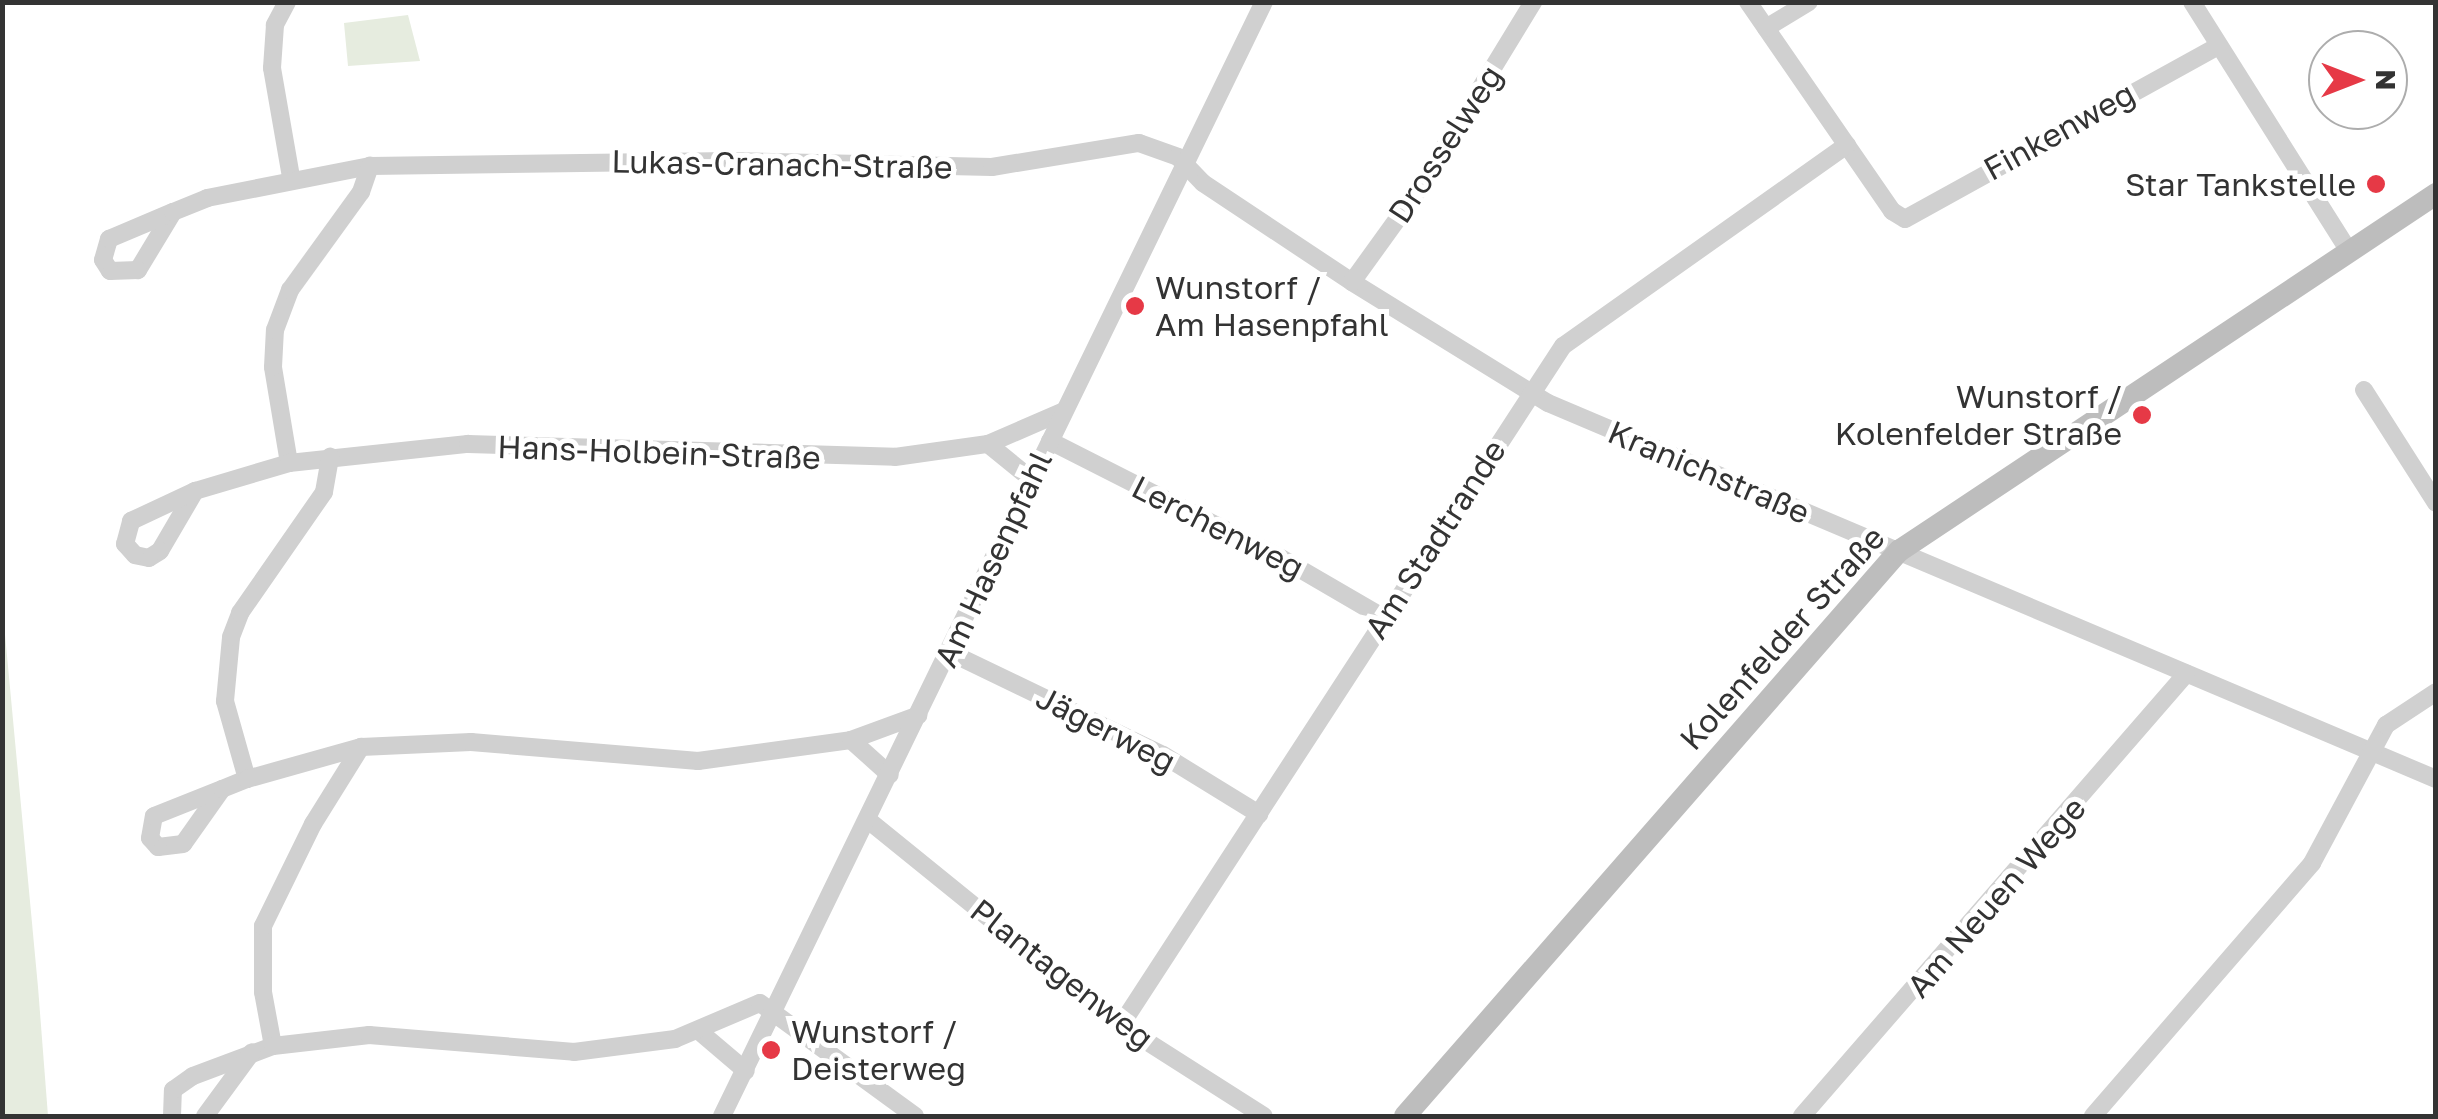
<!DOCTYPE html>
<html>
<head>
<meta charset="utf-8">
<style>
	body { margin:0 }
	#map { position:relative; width:2438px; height:1119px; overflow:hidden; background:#fff; font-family:"Golos Text",sans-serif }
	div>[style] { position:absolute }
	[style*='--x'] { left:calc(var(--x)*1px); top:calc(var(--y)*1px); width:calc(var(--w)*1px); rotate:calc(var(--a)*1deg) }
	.green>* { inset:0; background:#e6ecdf }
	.minor>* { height:18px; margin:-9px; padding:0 9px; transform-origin:9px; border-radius:9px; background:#d0d0d0 }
	.secondary>* { height:22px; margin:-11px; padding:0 11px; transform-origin:11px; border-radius:11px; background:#bdbdbd }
	.dots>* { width:28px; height:28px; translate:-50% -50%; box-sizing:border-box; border:5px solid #fff; border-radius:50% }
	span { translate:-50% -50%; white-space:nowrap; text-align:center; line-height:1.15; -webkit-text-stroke:10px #fff; paint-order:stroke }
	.street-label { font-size:32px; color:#333 }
	.poi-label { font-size:32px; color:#333 }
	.right { translate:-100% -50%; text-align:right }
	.left { translate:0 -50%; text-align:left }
	.frame { position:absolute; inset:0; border:5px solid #333; pointer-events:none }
	.north { position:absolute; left:2308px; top:30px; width:100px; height:100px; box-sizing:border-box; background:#fff; border:2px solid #adadad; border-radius:50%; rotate:90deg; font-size:28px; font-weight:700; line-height:40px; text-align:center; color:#333 }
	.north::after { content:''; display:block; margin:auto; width:35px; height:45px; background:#e63946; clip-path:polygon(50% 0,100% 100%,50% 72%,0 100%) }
</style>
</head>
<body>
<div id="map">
	<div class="green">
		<i style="clip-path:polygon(408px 15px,420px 61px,348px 66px,344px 23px)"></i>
		<i style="clip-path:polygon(3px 613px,38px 987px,48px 1116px,3px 1116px)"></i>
	</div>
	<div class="minor">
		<i style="--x:287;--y:2;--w:26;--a:118"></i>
		<i style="--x:275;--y:25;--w:43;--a:94"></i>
		<i style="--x:272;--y:68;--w:111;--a:80.1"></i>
		<i style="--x:1748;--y:2;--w:254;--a:55.4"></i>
		<i style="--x:1892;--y:211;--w:15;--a:32"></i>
		<i style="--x:1905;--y:219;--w:355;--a:-28.9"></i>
		<i style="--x:2192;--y:2;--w:294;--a:57.8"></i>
		<i style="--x:1766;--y:28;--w:50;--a:-31.2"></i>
		<i style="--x:173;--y:212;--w:68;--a:121.1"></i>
		<i style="--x:138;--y:270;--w:28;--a:178"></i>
		<i style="--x:110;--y:271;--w:13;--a:-122"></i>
		<i style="--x:103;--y:260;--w:22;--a:-74"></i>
		<i style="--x:109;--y:239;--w:69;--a:-22.9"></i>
		<i style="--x:173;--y:212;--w:37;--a:-22"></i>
		<i style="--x:207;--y:198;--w:166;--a:-11.1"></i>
		<i style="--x:370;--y:166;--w:360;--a:-0.8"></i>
		<i style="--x:730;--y:161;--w:262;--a:1.3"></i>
		<i style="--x:992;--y:167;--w:149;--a:-9.3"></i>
		<i style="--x:1139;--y:143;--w:41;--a:19.7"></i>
		<i style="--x:1178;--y:157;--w:36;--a:46"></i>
		<i style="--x:1203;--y:183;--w:179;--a:33.6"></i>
		<i style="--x:1352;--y:282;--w:230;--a:31.7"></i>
		<i style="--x:1548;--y:403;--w:964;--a:22.95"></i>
		<i style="--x:1352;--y:282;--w:115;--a:-54.2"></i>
		<i style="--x:1419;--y:189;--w:219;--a:-58.6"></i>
		<i style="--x:2364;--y:390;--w:134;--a:57.5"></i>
		<i style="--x:1050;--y:441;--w:259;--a:26.9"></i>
		<i style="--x:1281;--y:558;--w:119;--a:30.2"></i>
		<i style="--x:988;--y:444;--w:55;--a:39.1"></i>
		<i style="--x:289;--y:463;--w:97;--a:-99.5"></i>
		<i style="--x:273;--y:367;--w:37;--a:-87"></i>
		<i style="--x:275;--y:330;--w:43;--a:-69.4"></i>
		<i style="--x:290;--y:290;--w:121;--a:-54.1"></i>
		<i style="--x:361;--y:192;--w:28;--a:-71"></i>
		<i style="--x:195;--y:491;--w:69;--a:120.3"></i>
		<i style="--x:160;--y:551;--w:13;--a:148"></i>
		<i style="--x:149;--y:558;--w:14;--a:-168"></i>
		<i style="--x:135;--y:555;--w:15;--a:-132"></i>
		<i style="--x:125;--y:544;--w:24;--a:-75"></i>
		<i style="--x:131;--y:521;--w:71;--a:-25.1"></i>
		<i style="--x:195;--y:491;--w:98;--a:-16.6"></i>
		<i style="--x:289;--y:463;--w:180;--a:-6.1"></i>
		<i style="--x:468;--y:444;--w:427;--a:1.7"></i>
		<i style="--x:895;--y:457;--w:94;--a:-8"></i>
		<i style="--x:988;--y:444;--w:83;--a:-23.5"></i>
		<i style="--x:949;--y:652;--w:237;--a:25.7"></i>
		<i style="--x:1163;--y:755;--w:113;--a:31.6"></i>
		<i style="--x:851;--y:740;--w:52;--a:41.9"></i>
		<i style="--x:247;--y:779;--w:81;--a:-105.8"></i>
		<i style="--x:225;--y:701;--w:64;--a:-84.6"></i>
		<i style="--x:231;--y:637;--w:26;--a:-69"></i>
		<i style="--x:240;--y:613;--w:147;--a:-55.2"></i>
		<i style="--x:324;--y:492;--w:36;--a:-80"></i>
		<i style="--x:222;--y:789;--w:67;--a:125.3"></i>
		<i style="--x:183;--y:844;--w:25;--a:173"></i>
		<i style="--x:158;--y:847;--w:12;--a:-132"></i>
		<i style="--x:150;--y:838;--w:22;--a:-80"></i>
		<i style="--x:154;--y:816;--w:73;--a:-21.7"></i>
		<i style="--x:222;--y:789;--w:27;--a:-22"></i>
		<i style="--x:247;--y:779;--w:118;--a:-15.7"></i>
		<i style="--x:361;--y:747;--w:110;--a:-2.6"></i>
		<i style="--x:471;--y:742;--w:228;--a:4.8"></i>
		<i style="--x:698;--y:761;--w:154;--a:-7.8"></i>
		<i style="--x:851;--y:740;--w:72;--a:-20.2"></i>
		<i style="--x:868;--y:820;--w:326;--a:39"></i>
		<i style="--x:1121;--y:1025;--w:169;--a:32.5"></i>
		<i style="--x:1121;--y:1025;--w:810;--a:-56.94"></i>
		<i style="--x:1563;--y:346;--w:348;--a:-35.3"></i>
		<i style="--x:700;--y:1032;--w:60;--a:40.3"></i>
		<i style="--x:273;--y:1046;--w:55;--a:-100.5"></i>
		<i style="--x:263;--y:992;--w:66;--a:-90"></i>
		<i style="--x:263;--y:926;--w:114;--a:-63.9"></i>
		<i style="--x:313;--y:824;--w:91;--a:-58.1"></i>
		<i style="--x:172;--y:1116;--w:26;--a:-88"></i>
		<i style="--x:173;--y:1090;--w:24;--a:-35"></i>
		<i style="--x:193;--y:1076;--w:85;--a:-20.6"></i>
		<i style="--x:273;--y:1046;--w:97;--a:-6.5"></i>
		<i style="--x:369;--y:1035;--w:206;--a:4.7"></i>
		<i style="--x:574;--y:1052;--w:102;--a:-7.3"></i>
		<i style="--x:675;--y:1039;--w:92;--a:-23"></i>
		<i style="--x:760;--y:1003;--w:192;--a:36.1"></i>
		<i style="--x:205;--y:1116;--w:79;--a:-53.7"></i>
		<i style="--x:722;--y:1116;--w:1239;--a:-64.06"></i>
		<i style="--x:1802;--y:1116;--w:586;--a:-49.02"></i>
		<i style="--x:2093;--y:1116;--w:335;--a:-49.1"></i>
		<i style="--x:2312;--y:863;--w:157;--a:-61.8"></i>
		<i style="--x:2386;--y:725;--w:60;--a:-33.4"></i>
	</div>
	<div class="secondary">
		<i style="--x:1405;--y:1116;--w:751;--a:-48.84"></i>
		<i style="--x:1899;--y:551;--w:645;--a:-33.62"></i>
	</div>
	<div class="dots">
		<i style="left:2376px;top:184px;background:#e63946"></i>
		<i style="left:1135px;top:306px;background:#e63946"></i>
		<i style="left:2142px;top:415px;background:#e63946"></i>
		<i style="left:771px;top:1050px;background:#e63946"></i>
	</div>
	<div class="street-label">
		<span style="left:2059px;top:131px;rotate:-29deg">Finkenweg</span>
		<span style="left:1445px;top:144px;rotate:-57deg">Drosselweg</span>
		<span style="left:782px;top:164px;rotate:1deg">Lukas-Cranach-Straße</span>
		<span style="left:659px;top:452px;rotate:2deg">Hans-Holbein-Straße</span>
		<span style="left:1709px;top:472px;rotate:23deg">Kranichstraße</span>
		<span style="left:1218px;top:527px;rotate:27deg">Lerchenweg</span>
		<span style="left:1435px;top:539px;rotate:-57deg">Am Stadtrande</span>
		<span style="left:993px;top:559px;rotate:-65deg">Am Hasenpfahl</span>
		<span style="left:1782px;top:638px;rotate:-48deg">Kolenfelder Straße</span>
		<span style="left:1106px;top:729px;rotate:27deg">Jägerweg</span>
		<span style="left:1996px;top:897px;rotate:-49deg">Am Neuen Wege</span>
		<span style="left:1062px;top:974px;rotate:38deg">Plantagenweg</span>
	</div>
	<div class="poi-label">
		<span class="right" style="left:2356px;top:184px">Star Tankstelle</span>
		<span class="left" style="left:1155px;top:306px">Wunstorf /<br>Am Hasenpfahl</span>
		<span class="right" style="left:2122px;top:415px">Wunstorf /<br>Kolenfelder Straße</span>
		<span class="left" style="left:791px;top:1050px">Wunstorf /<br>Deisterweg</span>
	</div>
	<div class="frame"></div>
	<div class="north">N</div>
</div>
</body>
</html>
